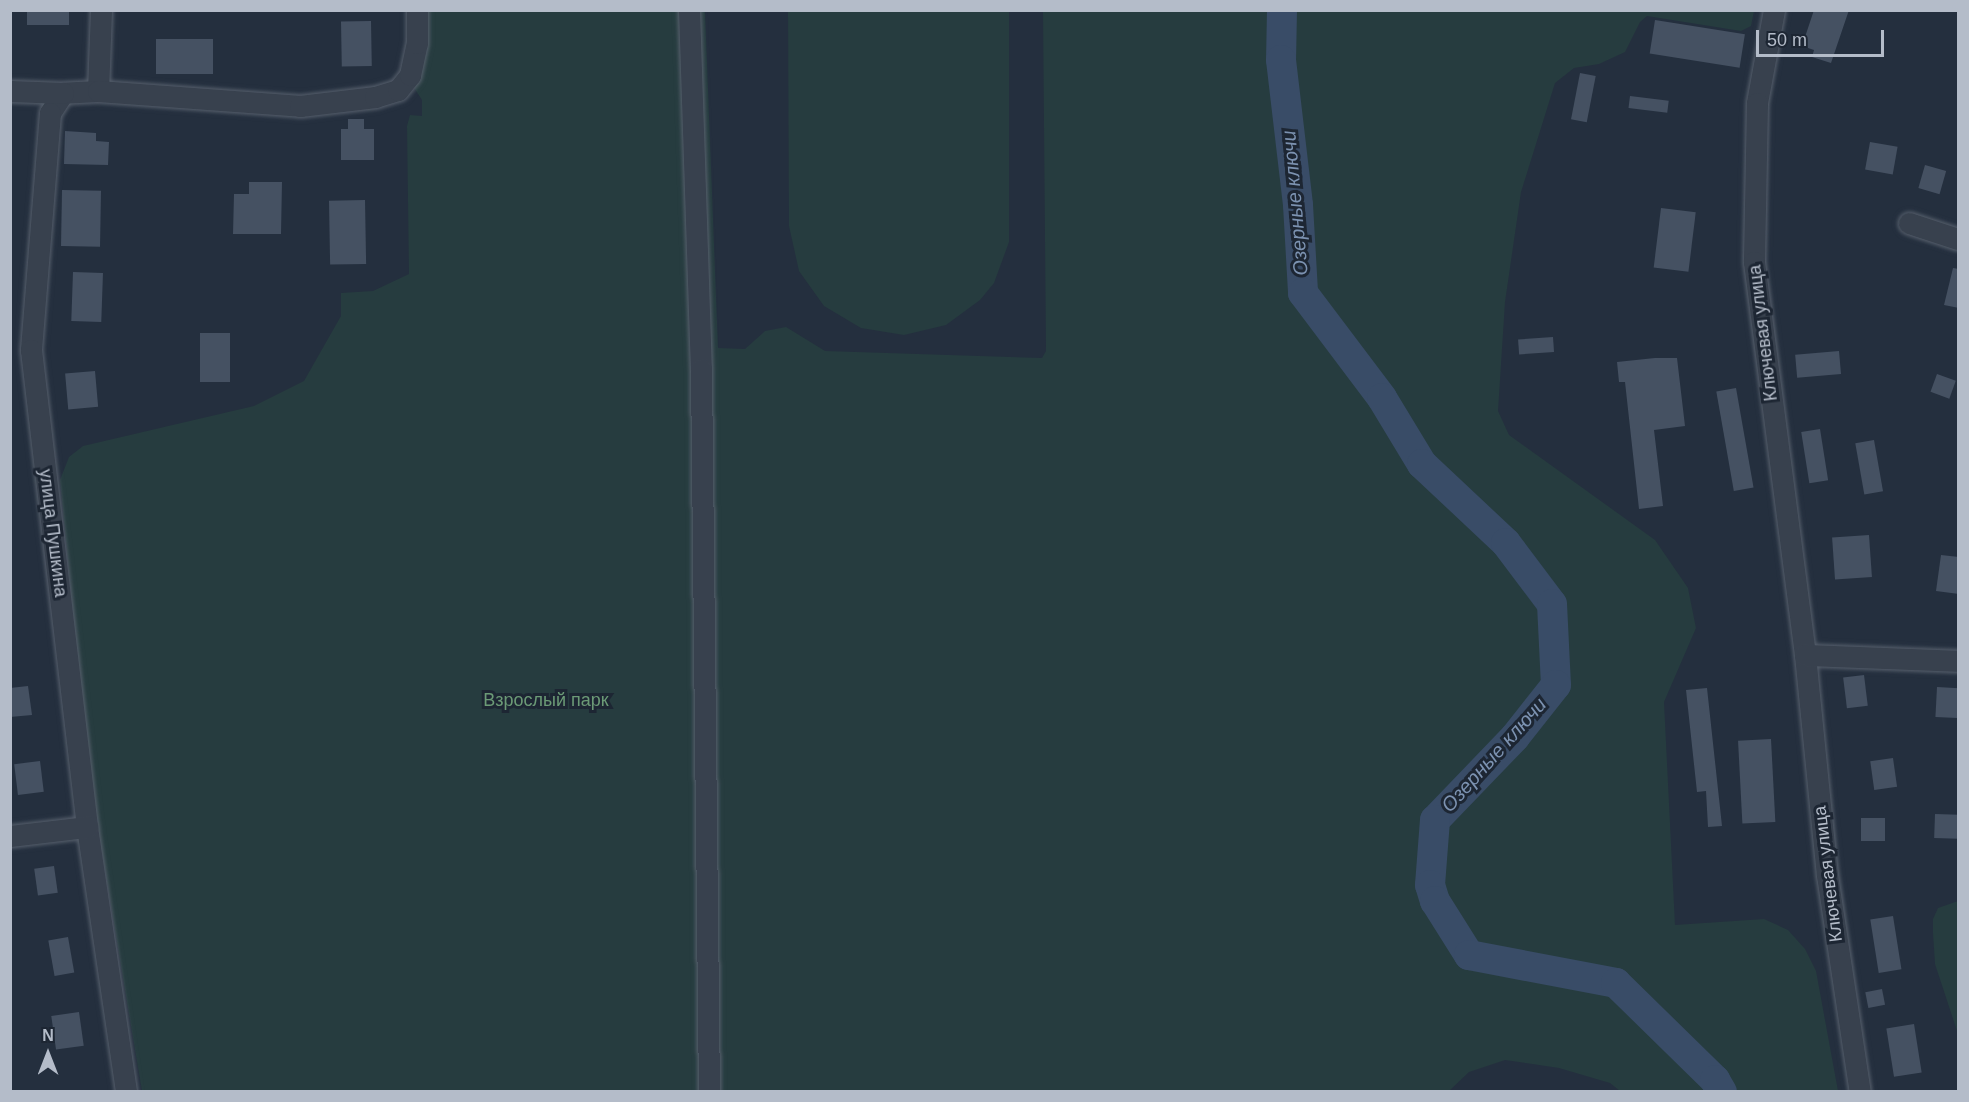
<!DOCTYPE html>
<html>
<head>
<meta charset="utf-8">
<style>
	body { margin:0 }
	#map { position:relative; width:1969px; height:1102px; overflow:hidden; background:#242f3e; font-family:Helvetica,sans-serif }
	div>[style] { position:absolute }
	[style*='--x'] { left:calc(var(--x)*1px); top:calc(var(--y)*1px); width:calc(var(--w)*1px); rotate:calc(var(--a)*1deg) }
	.green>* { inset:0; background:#263c3f }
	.river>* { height:30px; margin:-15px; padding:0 15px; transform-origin:15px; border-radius:15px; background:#394c67 }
	.building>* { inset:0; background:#455162; transform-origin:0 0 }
	.roads { filter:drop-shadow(0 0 2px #565f6c) drop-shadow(0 0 2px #565f6c) }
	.minor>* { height:21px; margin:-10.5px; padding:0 10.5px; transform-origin:10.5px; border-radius:10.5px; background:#38414e }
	span { translate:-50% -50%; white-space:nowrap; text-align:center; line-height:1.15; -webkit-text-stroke:6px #1d2633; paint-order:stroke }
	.street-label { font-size:18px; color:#b4bcc9 }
	.park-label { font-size:18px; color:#6b9a76 }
	.water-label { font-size:20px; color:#7c92b1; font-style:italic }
	.frame { position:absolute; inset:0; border:12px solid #b4bcc9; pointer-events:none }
	.north { position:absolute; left:18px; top:1024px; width:60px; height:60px; -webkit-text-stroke:4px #1d2633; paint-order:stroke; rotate:0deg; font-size:16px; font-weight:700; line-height:24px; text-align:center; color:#b4bcc9 }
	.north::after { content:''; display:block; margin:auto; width:21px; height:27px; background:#b4bcc9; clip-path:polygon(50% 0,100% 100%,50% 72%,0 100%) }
	.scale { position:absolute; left:1756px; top:30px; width:128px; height:27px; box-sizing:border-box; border:3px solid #b4bcc9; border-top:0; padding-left:8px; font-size:18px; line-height:21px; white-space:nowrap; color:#b4bcc9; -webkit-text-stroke:4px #1d2633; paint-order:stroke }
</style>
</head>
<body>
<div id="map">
	<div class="green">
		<i style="clip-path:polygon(422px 11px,705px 11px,718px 348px,745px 349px,765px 331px,786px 327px,825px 351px,1042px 358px,1046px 351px,1043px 11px,1754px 11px,1751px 26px,1741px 31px,1647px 16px,1640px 22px,1625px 52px,1599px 64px,1574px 68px,1555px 83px,1521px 192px,1505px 302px,1498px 411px,1509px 435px,1655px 540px,1688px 588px,1696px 628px,1664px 702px,1675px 925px,1764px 919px,1788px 930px,1805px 949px,1816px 971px,1838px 1091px,1620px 1091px,1610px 1083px,1559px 1068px,1505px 1060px,1469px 1072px,1448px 1092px,142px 1091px,88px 769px,60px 480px,69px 457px,83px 446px,254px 406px,304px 381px,341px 316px,341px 293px,373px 291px,409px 274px,407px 126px,410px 115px,422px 116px,422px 100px,413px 86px)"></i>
		<i style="clip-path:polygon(788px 11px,1009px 11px,1009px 242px,994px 283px,980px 300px,946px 325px,904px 335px,861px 328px,824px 306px,799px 271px,789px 226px)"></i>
		<i style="clip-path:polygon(1958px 901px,1958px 1034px,1935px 964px,1933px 933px,1933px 919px,1938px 908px)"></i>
	</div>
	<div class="river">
		<i style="--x:1282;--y:10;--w:50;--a:91.1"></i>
		<i style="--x:1281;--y:60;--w:146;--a:83.3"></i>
		<i style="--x:1298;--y:205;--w:88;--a:86.7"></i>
		<i style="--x:1303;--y:293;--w:131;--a:53"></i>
		<i style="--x:1382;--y:398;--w:77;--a:58.8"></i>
		<i style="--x:1422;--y:464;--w:115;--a:43.2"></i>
		<i style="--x:1506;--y:543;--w:76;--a:53"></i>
		<i style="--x:1552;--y:604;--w:81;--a:87.2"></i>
		<i style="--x:1556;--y:685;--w:66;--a:128.3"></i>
		<i style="--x:1515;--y:737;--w:115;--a:133.9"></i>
		<i style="--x:1435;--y:820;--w:65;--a:94.4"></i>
		<i style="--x:1430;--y:885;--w:17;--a:73"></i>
		<i style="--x:1435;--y:901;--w:64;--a:57.8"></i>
		<i style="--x:1469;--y:955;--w:150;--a:10.8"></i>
		<i style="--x:1616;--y:983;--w:139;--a:44.4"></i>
		<i style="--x:1715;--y:1080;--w:14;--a:60"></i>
	</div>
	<div class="building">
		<i style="left:27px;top:10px;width:42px;height:15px"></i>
		<i style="clip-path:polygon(1814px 10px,1849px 10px,1831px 63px,1812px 57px,1814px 50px,1802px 46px)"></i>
		<i style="left:1655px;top:20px;width:91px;height:34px;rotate:9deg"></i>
		<i style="left:371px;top:21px;width:45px;height:30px;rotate:89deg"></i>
		<i style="left:156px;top:39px;width:57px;height:35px"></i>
		<i style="left:1580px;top:73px;width:16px;height:47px;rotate:11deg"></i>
		<i style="left:1630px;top:96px;width:39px;height:12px;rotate:7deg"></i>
		<i style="clip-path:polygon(348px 119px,364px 119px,364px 129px,374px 129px,374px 160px,341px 160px,341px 129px,348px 129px)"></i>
		<i style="clip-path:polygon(65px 131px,96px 133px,96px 141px,109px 142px,108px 165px,64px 164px)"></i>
		<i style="left:1870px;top:142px;width:28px;height:28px;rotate:10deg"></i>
		<i style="left:1925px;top:165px;width:22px;height:24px;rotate:16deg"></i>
		<i style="clip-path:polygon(249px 182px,282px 182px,281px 234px,233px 234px,234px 194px,249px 194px)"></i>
		<i style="left:62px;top:190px;width:39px;height:56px;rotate:1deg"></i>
		<i style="left:365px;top:200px;width:64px;height:36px;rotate:89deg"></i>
		<i style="left:1661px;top:208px;width:35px;height:60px;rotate:7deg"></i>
		<i style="clip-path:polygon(1953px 268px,1959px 269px,1959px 308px,1944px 305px)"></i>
		<i style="left:73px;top:272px;width:30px;height:49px;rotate:2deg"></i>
		<i style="left:200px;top:333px;width:30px;height:49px"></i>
		<i style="left:1553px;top:337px;width:15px;height:35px;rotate:86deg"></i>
		<i style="left:1839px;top:351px;width:23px;height:44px;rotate:85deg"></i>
		<i style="clip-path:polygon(1655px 358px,1677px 358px,1685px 426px,1654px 430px,1663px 506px,1639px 509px,1625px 382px,1619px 382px,1617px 362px)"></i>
		<i style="left:95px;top:371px;width:36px;height:30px;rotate:85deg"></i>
		<i style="left:1937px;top:374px;width:20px;height:19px;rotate:20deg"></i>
		<i style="left:1736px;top:388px;width:101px;height:20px;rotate:80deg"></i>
		<i style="left:1820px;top:429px;width:52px;height:19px;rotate:81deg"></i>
		<i style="left:1874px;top:440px;width:52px;height:19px;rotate:80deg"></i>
		<i style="left:1869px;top:535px;width:42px;height:37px;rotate:86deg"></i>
		<i style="clip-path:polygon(1941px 555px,1959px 557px,1959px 594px,1936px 591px)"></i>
		<i style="left:1864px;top:675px;width:31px;height:21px;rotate:83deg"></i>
		<i style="clip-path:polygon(28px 686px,32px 715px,10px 717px,10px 688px)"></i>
		<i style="left:1937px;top:687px;width:22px;height:30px;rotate:3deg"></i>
		<i style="clip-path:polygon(1707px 688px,1722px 826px,1708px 827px,1706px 791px,1697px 792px,1686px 690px)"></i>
		<i style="left:1771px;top:739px;width:83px;height:33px;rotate:87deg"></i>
		<i style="left:1893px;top:758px;width:29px;height:23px;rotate:82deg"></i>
		<i style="left:40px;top:761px;width:31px;height:26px;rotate:83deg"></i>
		<i style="left:1935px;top:814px;width:24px;height:24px;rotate:2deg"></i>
		<i style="left:1885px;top:818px;width:23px;height:24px;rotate:90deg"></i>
		<i style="left:54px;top:866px;width:27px;height:20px;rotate:82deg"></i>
		<i style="left:1893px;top:916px;width:54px;height:23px;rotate:81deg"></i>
		<i style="left:68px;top:937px;width:36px;height:20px;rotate:80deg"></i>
		<i style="left:1882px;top:989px;width:16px;height:17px;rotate:79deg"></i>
		<i style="left:79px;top:1012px;width:34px;height:28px;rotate:82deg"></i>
		<i style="left:1914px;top:1024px;width:49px;height:28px;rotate:81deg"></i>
	</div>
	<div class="roads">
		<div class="minor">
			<i style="--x:101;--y:10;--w:81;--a:92.1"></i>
			<i style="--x:98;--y:91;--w:35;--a:177"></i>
			<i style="--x:63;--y:93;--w:24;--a:123"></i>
			<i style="--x:50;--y:113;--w:238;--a:94.6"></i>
			<i style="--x:31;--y:350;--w:480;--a:83.3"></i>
			<i style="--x:87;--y:827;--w:268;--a:81.6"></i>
			<i style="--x:689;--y:10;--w:359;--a:88.1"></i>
			<i style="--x:701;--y:369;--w:723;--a:89.37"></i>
			<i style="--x:1774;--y:10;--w:95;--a:100.4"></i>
			<i style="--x:1757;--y:103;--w:159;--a:91.1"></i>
			<i style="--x:1754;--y:262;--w:396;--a:82.6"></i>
			<i style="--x:1805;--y:655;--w:221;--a:84.3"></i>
			<i style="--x:1827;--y:875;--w:219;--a:81.4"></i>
			<i style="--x:10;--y:91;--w:53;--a:2.2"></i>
			<i style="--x:98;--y:91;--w:203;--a:4.2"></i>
			<i style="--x:300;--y:106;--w:76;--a:-6.8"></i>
			<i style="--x:375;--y:97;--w:24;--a:-17"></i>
			<i style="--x:398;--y:90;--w:19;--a:-51"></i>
			<i style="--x:410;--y:75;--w:33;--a:-78"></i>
			<i style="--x:417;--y:43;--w:33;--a:-90"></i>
			<i style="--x:1909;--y:223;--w:52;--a:18.1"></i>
			<i style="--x:1805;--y:655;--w:153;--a:2.2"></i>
			<i style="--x:10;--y:836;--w:78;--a:-6.7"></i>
		</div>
	</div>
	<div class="street-label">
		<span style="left:1763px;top:333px;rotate:-97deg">Ключевая улица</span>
		<span style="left:53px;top:533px;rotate:83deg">улица Пушкина</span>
		<span style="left:1828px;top:874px;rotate:-97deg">Ключевая улица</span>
	</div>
	<div class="park-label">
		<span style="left:546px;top:700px">Взрослый парк</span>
	</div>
	<div class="water-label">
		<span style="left:1295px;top:203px;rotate:-95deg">Озерные ключи</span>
		<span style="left:1494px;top:755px;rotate:-48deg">Озерные ключи</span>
	</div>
	<div class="frame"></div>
	<div class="north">N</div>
	<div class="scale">50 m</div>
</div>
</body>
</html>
